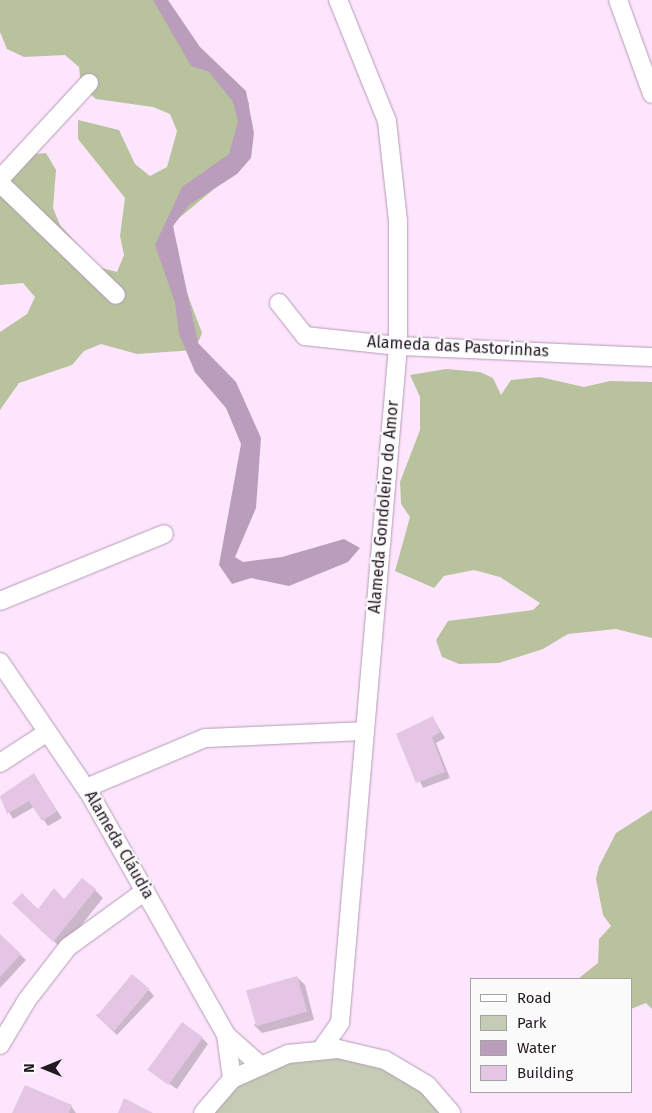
<!DOCTYPE html>
<html>
<head>
<meta charset="utf-8">
<style>
	body { margin:0 }
	#map { position:relative; width:652px; height:1113px; overflow:hidden; background:#fde6fd; font-family:"Fira Sans",sans-serif }
	div>[style] { position:absolute }
	[style*='--x'] { left:calc(var(--x)*1px); top:calc(var(--y)*1px); width:calc(var(--w)*1px); rotate:calc(var(--a)*1deg) }
	.green>* { inset:0; background:#c4cdb3 }
	.forest>* { inset:0; background:#b8c39e }
	.water>* { inset:0; background:#ba9dba }
	.shadow>* { inset:0; background:#0003 }
	.building>* { inset:0; background:#e4c6e4; transform-origin:0 0 }
	.roads { filter:drop-shadow(0 0 1px #b59ab5) drop-shadow(0 0 1px #b59ab5) }
	.minor>* { height:18px; margin:-9px; padding:0 9px; transform-origin:9px; border-radius:9px; background:#fff }
	span { translate:-50% -50%; white-space:nowrap; text-align:center; line-height:1.15; -webkit-text-stroke:4px #fbfbfb; paint-order:stroke }
	.street-label { font-size:16px; color:#231923 }
	.legend { position:absolute; left:470px; top:978px; width:162px; height:115px; box-sizing:border-box; background:#fbfbfb; border:1px solid #a5a1a5; margin:0; padding:6px 9px; list-style:none; font-size:15px; color:#231923 }
	.legend li { display:flex; align-items:center; gap:10px; height:25px }
	.legend b { width:25px; border:1px solid #a5a1a5 }
	.north { position:absolute; left:20px; top:1043px; width:50px; height:50px; -webkit-text-stroke:4px #fbfbfb; paint-order:stroke; rotate:270deg; font-size:14px; font-weight:700; line-height:20px; text-align:center; color:#231923 }
	.north::after { content:''; display:block; margin:auto; width:18px; height:22px; background:#231923; clip-path:polygon(50% 0,100% 100%,50% 72%,0 100%) }
</style>
</head>
<body>
<div id="map">
	<div class="green">
		<i style="clip-path:polygon(338px 1054px,383px 1065px,423px 1089px,444px 1113px,209px 1113px,245px 1079px,289px 1059px)"></i>
	</div>
	<div class="forest">
		<i style="clip-path:polygon(0 0,163px 0,192px 57px,240px 86px,249px 103px,249px 123px,231px 175px,173px 223px,175px 261px,202px 333px,195px 350px,137px 354px,101px 344px,84px 351px,72px 365px,19px 383px,0 410px,0 332px,27px 314px,35px 297px,23px 283px,0 285px,0 198px,5px 186px,27px 155px,46px 153px,56px 170px,53px 208px,60px 225px,98px 267px,117px 272px,124px 255px,120px 236px,125px 198px,78px 139px,78px 120px,119px 130px,135px 164px,150px 176px,167px 167px,177px 131px,170px 114px,153px 107px,96px 99px,81px 86px,79px 67px,65px 55px,24px 57px,7px 49px,0 32px)"></i>
		<i style="clip-path:polygon(446px 369px,480px 372px,493px 378px,501px 395px,511px 380px,540px 377px,584px 387px,610px 381px,652px 382px,652px 638px,616px 629px,568px 634px,543px 649px,499px 663px,459px 664px,442px 657px,436px 640px,448px 621px,533px 610px,540px 603px,500px 577px,474px 570px,444px 576px,434px 588px,395px 571px,410px 517px,401px 504px,400px 482px,420px 430px,420px 397px,410px 375px)"></i>
		<i style="clip-path:polygon(652px 810px,652px 1009px,646px 1003px,631px 1009px,631px 979px,579px 978px,598px 963px,599px 939px,611px 926px,603px 915px,596px 879px,599px 866px,616px 833px)"></i>
	</div>
	<div class="water">
		<i style="clip-path:polygon(153px 0,168px 0,200px 47px,246px 91px,254px 133px,251px 158px,237px 174px,189px 205px,173px 226px,198px 343px,236px 382px,261px 438px,256px 508px,235px 557px,243px 562px,282px 557px,344px 539px,360px 548px,348px 562px,289px 586px,251px 578px,232px 584px,219px 565px,241px 444px,226px 408px,195px 372px,179px 334px,175px 303px,155px 245px,182px 187px,229px 154px,238px 121px,233px 102px,209px 72px,191px 66px)"></i>
	</div>
	<div class="shadow">
		<i style="clip-path:polygon(433px 718px,445px 738px,436px 743px,450px 778px,423px 788px,398px 734px)"></i>
		<i style="clip-path:polygon(34px 775px,62px 818px,48px 826px,34px 807px,13px 819px,0 797px)"></i>
		<i style="clip-path:polygon(95px 890px,103px 898px,62px 949px,21px 910px,38px 911px)"></i>
		<i style="clip-path:polygon(4px 939px,26px 960px,0 988px,0 944px)"></i>
		<i style="clip-path:polygon(297px 977px,305px 985px,314px 1020px,262px 1033px,254px 1025px)"></i>
		<i style="clip-path:polygon(149px 990px,154px 996px,117px 1035px,96px 1015px)"></i>
		<i style="clip-path:polygon(202px 1038px,208px 1044px,177px 1089px,152px 1072px)"></i>
		<i style="clip-path:polygon(71px 1106px,76px 1113px,16px 1113px)"></i>
	</div>
	<div class="building">
		<i style="clip-path:polygon(433px 716px,440px 732px,432px 737px,445px 772px,416px 783px,396px 734px)"></i>
		<i style="clip-path:polygon(34px 773px,57px 811px,42px 821px,29px 801px,7px 814px,0 796px)"></i>
		<i style="clip-path:polygon(82px 878px,96px 889px,53px 942px,12px 903px,22px 893px,38px 909px,54px 888px,64px 899px)"></i>
		<i style="clip-path:polygon(0 934px,21px 954px,0 977px)"></i>
		<i style="left:132px;top:974px;width:23px;height:55px;rotate:40deg"></i>
		<i style="left:297px;top:976px;width:37px;height:53px;rotate:74deg"></i>
		<i style="left:182px;top:1022px;width:26px;height:59px;rotate:36deg"></i>
		<i style="clip-path:polygon(25px 1085px,72px 1105px,69px 1113px,12px 1113px)"></i>
		<i style="clip-path:polygon(124px 1098px,153px 1113px,118px 1113px)"></i>
	</div>
	<div class="roads">
		<div class="minor">
			<i style="--x:618;--y:0;--w:100;--a:70.1"></i>
			<i style="--x:0;--y:179;--w:131;--a:-47.2"></i>
			<i style="--x:0;--y:183;--w:161;--a:44"></i>
			<i style="--x:279;--y:303;--w:42;--a:51.8"></i>
			<i style="--x:305;--y:336;--w:94;--a:6.1"></i>
			<i style="--x:398;--y:346;--w:254;--a:2.5"></i>
			<i style="--x:0;--y:601;--w:177;--a:-22.2"></i>
			<i style="--x:0;--y:662;--w:162;--a:55.8"></i>
			<i style="--x:91;--y:796;--w:274;--a:60.5"></i>
			<i style="--x:226;--y:1035;--w:47;--a:41.5"></i>
			<i style="--x:0;--y:763;--w:55;--a:-33.1"></i>
			<i style="--x:86;--y:788;--w:129;--a:-22.8"></i>
			<i style="--x:205;--y:738;--w:160;--a:-2.5"></i>
			<i style="--x:226;--y:1035;--w:44;--a:82.2"></i>
			<i style="--x:0;--y:1045;--w:52;--a:-59"></i>
			<i style="--x:27;--y:1000;--w:67;--a:-52.3"></i>
			<i style="--x:68;--y:947;--w:95;--a:-36"></i>
			<i style="--x:321;--y:1050;--w:33;--a:-55"></i>
			<i style="--x:340;--y:1023;--w:679;--a:-85.1"></i>
			<i style="--x:398;--y:346;--w:125;--a:-90"></i>
			<i style="--x:398;--y:221;--w:101;--a:-96.3"></i>
			<i style="--x:387;--y:121;--w:131;--a:-112"></i>
			<i style="--x:203;--y:1113;--w:45;--a:-49.5"></i>
			<i style="--x:232;--y:1079;--w:61;--a:-24.1"></i>
			<i style="--x:288;--y:1054;--w:50;--a:-5.7"></i>
			<i style="--x:338;--y:1049;--w:48;--a:13.2"></i>
			<i style="--x:385;--y:1060;--w:49;--a:30.8"></i>
			<i style="--x:427;--y:1085;--w:37;--a:49"></i>
		</div>
	</div>
	<div class="street-label">
		<span style="left:458px;top:347px;rotate:3deg">Alameda das Pastorinhas</span>
		<span style="left:384px;top:507px;rotate:-85deg">Alameda Gondoleiro do Amor</span>
		<span style="left:119px;top:845px;rotate:60deg">Alameda Cláudia</span>
	</div>
	<ul class="legend">
	<li><b style="height:6px;background:#fff"></b>Road</li>
	<li><b style="height:14px;background:#c4cdb3"></b>Park</li>
	<li><b style="height:14px;background:#ba9dba"></b>Water</li>
	<li><b style="height:14px;background:#e4c6e4"></b>Building</li>
	</ul>
	<div class="north">N</div>
</div>
</body>
</html>
